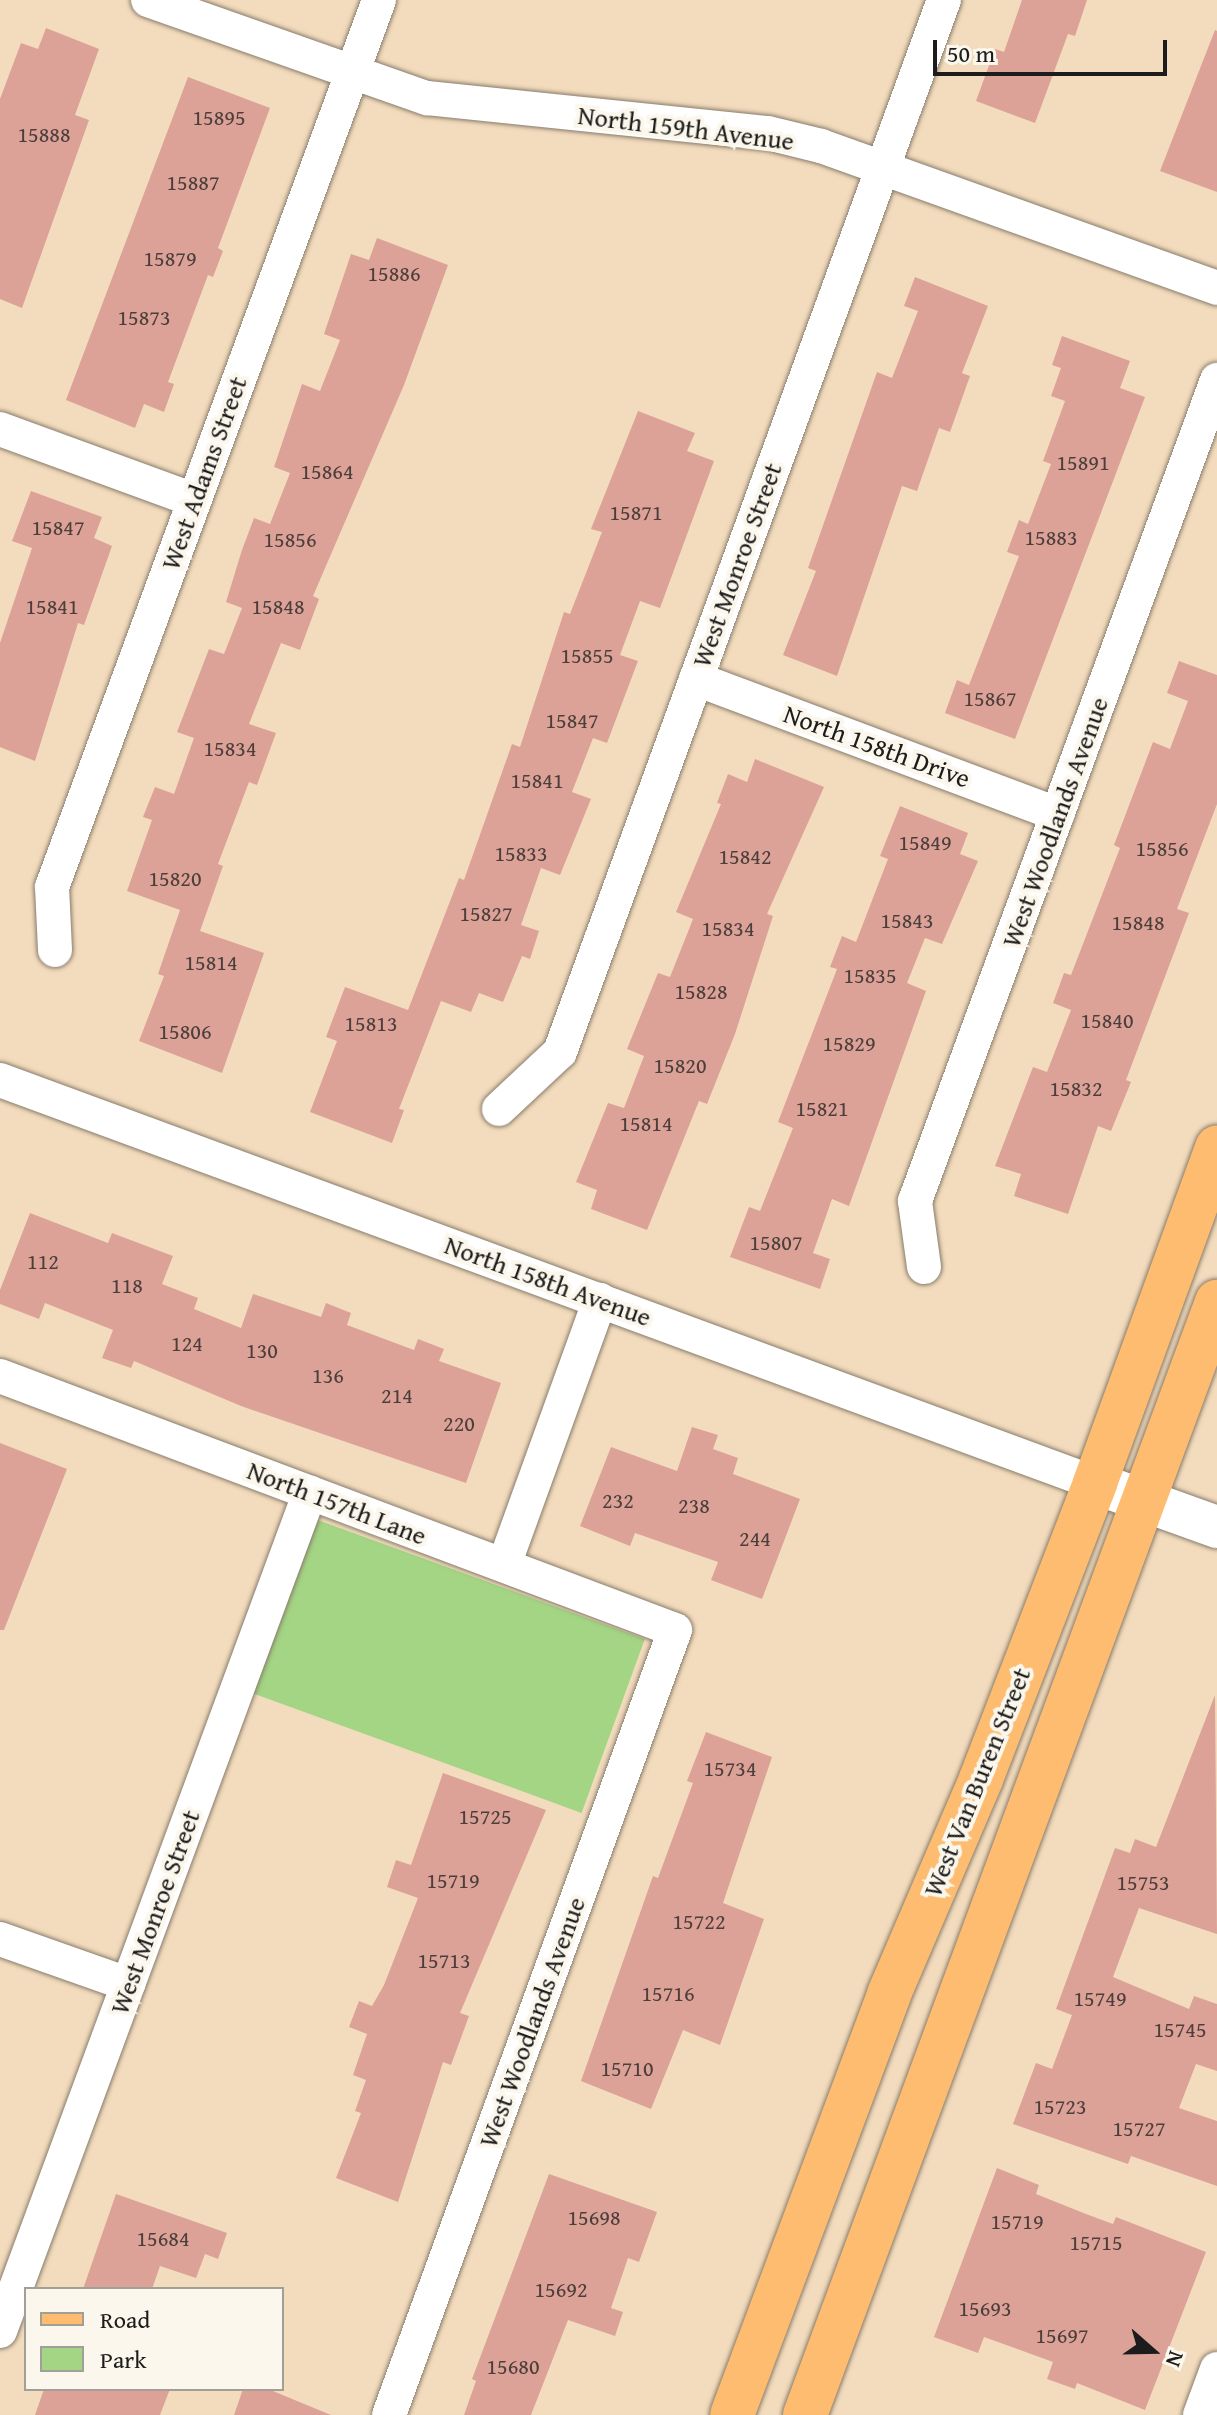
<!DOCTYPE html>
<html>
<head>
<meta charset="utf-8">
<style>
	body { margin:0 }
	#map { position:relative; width:1217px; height:2415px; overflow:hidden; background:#f3dcbd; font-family:"Gentium Book Plus",serif }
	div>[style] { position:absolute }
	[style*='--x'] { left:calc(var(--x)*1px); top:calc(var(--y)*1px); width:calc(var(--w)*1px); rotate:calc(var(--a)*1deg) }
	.green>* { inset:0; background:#a3d584; transform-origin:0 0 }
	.building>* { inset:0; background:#dca297 }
	.roads { filter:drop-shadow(0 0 2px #887c6c) drop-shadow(0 0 2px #887c6c) }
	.minor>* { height:34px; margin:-17px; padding:0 17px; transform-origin:17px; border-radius:17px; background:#fff }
	.tertiary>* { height:42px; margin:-21px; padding:0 21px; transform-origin:21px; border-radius:21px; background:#fff }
	.primary>* { height:44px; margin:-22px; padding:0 22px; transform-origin:22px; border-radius:22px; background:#fdbc6f }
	span { translate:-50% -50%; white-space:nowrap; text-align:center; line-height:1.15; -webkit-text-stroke:8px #fbf7ec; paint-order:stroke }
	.number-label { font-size:22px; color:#4c3e3b }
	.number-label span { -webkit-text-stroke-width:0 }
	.street-label { font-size:26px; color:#1c1c1c }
	.legend { position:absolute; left:24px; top:2287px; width:260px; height:104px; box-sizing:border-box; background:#fbf7ec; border:2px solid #a29f99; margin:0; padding:10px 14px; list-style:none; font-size:24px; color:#1c1c1c }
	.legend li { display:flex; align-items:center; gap:16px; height:40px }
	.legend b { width:40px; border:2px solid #a29f99 }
	.north { position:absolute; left:1113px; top:2311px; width:80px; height:80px; -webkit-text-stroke:6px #fbf7ec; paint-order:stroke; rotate:110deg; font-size:22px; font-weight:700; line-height:32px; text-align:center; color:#1c1c1c }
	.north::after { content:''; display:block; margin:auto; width:28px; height:36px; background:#1c1c1c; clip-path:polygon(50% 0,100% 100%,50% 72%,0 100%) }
	.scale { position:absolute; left:933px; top:40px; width:234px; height:36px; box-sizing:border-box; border:4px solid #1c1c1c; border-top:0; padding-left:10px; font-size:24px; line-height:28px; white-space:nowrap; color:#1c1c1c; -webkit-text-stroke:6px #fbf7ec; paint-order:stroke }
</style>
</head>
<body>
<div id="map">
	<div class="green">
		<i style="left:315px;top:1519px;width:351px;height:185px;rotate:20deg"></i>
	</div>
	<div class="building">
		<i style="clip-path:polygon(1022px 0,1087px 0,1075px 36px,1068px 34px,1035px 123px,976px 101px,995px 49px,1004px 52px)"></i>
		<i style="clip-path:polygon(46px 28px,99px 49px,75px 115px,89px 120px,22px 308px,0 299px,0 99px,21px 43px,38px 49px)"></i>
		<i style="clip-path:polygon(1215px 30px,1217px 31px,1217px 192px,1160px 171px)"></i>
		<i style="clip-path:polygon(188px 77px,270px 108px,218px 248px,223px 251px,213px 277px,208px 275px,168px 382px,174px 384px,164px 412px,144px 404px,135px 428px,66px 400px)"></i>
		<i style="clip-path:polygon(377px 238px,448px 265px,404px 385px,313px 596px,319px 599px,300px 650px,281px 643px,249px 724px,276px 733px,257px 785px,249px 782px,218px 864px,223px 866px,200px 931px,264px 953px,222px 1073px,139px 1041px,164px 976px,158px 974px,180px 910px,127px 891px,152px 820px,143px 817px,155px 787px,174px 794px,194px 738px,177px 732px,209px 649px,224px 654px,242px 608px,226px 602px,242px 550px,254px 518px,270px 524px,290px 473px,274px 467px,302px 384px,320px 391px,340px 340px,324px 334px,351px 254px,369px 260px)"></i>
		<i style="clip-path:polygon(915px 277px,988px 306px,962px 373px,970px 376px,950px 432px,939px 428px,917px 491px,902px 486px,837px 676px,783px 655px,816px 571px,808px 568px,877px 372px,892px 378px,918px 311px,904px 306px)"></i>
		<i style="clip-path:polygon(1062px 336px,1130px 361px,1120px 388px,1145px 397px,1015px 739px,945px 713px,957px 680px,969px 685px,1019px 556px,1007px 552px,1019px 520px,1028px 524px,1051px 464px,1043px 461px,1065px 401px,1051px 396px,1061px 368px,1052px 365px)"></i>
		<i style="clip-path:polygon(638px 411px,695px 433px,687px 451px,714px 461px,660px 608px,640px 601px,620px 655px,638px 661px,607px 743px,593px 738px,572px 792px,591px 799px,560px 875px,541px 868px,521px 925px,539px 931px,530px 959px,522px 956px,503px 1002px,479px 993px,471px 1012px,441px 1001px,399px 1109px,404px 1110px,392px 1143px,310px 1112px,337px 1041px,326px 1037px,345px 987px,408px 1010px,459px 878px,464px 880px,512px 744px,520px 747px,564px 612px,570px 614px,602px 532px,591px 529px)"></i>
		<i style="clip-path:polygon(31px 491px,102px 517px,94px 538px,112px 546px,84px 625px,78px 623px,35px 761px,0 747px,0 643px,32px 548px,12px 541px)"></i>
		<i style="clip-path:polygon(1179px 661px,1217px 675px,1217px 804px,1177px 909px,1189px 913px,1126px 1080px,1131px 1082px,1111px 1131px,1098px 1126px,1068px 1214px,1014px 1196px,1021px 1174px,995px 1166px,1033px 1067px,1047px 1072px,1071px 1010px,1053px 1003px,1064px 973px,1071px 975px,1120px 848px,1114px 845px,1153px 742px,1170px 749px,1188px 701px,1167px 693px)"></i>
		<i style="clip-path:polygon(755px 759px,824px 787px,767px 914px,773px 916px,735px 1034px,707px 1104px,699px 1101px,647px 1230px,591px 1209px,597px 1190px,576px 1182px,608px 1103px,624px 1108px,644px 1056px,627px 1049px,658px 973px,670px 977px,693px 919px,676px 912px,721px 804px,717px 803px,728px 774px,747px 782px)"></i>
		<i style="clip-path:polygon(900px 806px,968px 833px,960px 854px,978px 861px,942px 944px,925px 938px,907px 983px,926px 991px,849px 1206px,832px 1199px,813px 1253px,830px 1259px,820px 1289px,730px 1257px,749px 1207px,760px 1211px,793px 1128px,778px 1122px,837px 969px,830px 967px,842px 936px,856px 942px,888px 859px,880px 856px)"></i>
		<i style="clip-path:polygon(30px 1213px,108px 1243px,112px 1233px,173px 1256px,162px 1284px,198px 1298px,194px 1309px,241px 1328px,253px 1294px,321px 1317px,326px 1303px,351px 1313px,347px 1325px,414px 1350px,418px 1339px,444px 1349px,439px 1361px,501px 1383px,466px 1483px,241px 1406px,134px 1361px,131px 1368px,102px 1358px,113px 1330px,45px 1303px,39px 1319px,0 1304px,0 1290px)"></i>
		<i style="clip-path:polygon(692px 1427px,718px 1435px,713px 1449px,738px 1458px,733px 1474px,800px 1499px,762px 1599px,711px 1580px,718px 1562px,635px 1533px,630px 1546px,580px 1526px,611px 1447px,677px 1471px)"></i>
		<i style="clip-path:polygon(0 1443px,67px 1469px,4px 1630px,0 1630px)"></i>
		<i style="clip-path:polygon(1215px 1695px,1217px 1934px,1139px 1908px,1113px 1977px,1189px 2009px,1194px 1996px,1217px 2004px,1217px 2071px,1196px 2064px,1179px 2108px,1217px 2121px,1217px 2186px,1131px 2156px,1128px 2164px,1013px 2124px,1036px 2063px,1052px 2069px,1072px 2015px,1056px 2009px,1115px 1848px,1130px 1853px,1135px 1839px,1156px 1847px)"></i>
		<i style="clip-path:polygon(706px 1732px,772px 1757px,723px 1903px,764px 1919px,720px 2045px,683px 2030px,651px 2109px,581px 2081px,653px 1876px,658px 1878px,693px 1783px,687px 1781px)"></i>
		<i style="clip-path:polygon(443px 1773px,546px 1810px,460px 2013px,469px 2016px,451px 2065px,443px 2062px,398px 2202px,336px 2178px,361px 2113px,355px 2111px,366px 2080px,353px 2075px,367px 2034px,349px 2027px,359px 2001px,372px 2006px,384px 1985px,418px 1898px,387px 1887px,396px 1860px,411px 1865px)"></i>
		<i style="clip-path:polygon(997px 2168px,1039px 2185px,1036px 2194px,1086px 2214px,1113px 2224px,1116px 2217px,1206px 2252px,1145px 2410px,1077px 2383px,1075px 2389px,1047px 2379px,1053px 2362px,984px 2337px,978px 2353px,934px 2337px)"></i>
		<i style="clip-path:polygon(549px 2174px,657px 2212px,639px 2262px,628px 2258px,611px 2308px,623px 2312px,615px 2336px,568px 2320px,531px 2415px,464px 2415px,476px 2381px,472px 2379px)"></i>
		<i style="clip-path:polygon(116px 2194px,227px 2233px,218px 2259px,205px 2254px,196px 2278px,160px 2266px,152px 2289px,83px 2289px)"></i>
		<i style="clip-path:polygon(44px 2389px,170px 2389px,160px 2415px,35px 2415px)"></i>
		<i style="clip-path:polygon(243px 2389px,268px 2389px,331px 2415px,234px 2415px)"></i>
	</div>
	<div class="roads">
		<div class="minor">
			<i style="--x:148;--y:0;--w:296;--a:19.4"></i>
			<i style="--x:427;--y:98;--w:343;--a:5.9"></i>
			<i style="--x:768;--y:133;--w:55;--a:13.8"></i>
			<i style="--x:821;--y:146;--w:421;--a:19.7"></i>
			<i style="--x:0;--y:429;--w:207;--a:20.1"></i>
			<i style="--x:696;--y:679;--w:386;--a:20.5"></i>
			<i style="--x:55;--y:950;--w:63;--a:-92.7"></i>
			<i style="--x:52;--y:887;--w:945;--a:-69.76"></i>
			<i style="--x:0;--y:1080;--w:1167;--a:20.21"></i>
			<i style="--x:499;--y:1109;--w:83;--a:-43.1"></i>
			<i style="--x:560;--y:1052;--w:1120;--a:-69.95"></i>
			<i style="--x:924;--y:1267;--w:67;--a:-97.8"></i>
			<i style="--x:915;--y:1201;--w:875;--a:-69.8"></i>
			<i style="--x:0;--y:1376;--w:721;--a:20.62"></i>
			<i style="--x:675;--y:1630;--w:835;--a:110.02"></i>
			<i style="--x:504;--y:1565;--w:282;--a:-70.1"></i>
			<i style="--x:0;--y:1939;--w:136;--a:19.4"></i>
			<i style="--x:0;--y:2331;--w:894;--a:-69.72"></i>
			<i style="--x:1200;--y:2415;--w:49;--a:-69.7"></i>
		</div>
		<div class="tertiary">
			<i style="--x:1095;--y:1483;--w:130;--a:19.8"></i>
		</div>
		<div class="primary">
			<i style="--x:732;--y:2415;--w:449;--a:-69.5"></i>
			<i style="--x:889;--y:1994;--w:234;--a:-66.8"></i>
			<i style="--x:981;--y:1779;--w:317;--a:-68.9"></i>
			<i style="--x:1095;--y:1483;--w:357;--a:-70"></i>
			<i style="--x:805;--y:2415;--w:1187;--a:-69.69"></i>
		</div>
	</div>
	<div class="number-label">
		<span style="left:219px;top:118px">15895</span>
		<span style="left:44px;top:135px">15888</span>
		<span style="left:193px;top:183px">15887</span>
		<span style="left:170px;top:259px">15879</span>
		<span style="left:394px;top:274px">15886</span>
		<span style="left:144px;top:318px">15873</span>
		<span style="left:1083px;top:463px">15891</span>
		<span style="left:327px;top:472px">15864</span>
		<span style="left:636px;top:513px">15871</span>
		<span style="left:58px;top:528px">15847</span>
		<span style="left:1051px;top:538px">15883</span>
		<span style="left:290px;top:540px">15856</span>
		<span style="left:52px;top:607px">15841</span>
		<span style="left:278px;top:607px">15848</span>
		<span style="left:587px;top:656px">15855</span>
		<span style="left:990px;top:699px">15867</span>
		<span style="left:572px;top:721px">15847</span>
		<span style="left:230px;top:749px">15834</span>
		<span style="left:537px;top:781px">15841</span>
		<span style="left:925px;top:843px">15849</span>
		<span style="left:1162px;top:849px">15856</span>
		<span style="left:521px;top:854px">15833</span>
		<span style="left:745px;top:857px">15842</span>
		<span style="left:175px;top:879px">15820</span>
		<span style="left:486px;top:914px">15827</span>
		<span style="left:907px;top:921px">15843</span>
		<span style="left:1138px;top:923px">15848</span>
		<span style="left:728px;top:929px">15834</span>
		<span style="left:211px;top:963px">15814</span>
		<span style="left:870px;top:976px">15835</span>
		<span style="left:701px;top:992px">15828</span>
		<span style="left:1107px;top:1021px">15840</span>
		<span style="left:371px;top:1024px">15813</span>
		<span style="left:185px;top:1032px">15806</span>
		<span style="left:849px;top:1044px">15829</span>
		<span style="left:680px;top:1066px">15820</span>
		<span style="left:1076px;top:1089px">15832</span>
		<span style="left:822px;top:1109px">15821</span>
		<span style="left:646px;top:1124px">15814</span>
		<span style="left:776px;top:1243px">15807</span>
		<span style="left:43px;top:1262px">112</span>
		<span style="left:127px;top:1286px">118</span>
		<span style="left:187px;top:1344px">124</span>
		<span style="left:262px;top:1351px">130</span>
		<span style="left:328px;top:1376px">136</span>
		<span style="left:397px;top:1396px">214</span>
		<span style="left:459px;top:1424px">220</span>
		<span style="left:618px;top:1501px">232</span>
		<span style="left:694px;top:1506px">238</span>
		<span style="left:755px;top:1539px">244</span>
		<span style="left:730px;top:1769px">15734</span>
		<span style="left:485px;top:1817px">15725</span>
		<span style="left:453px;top:1881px">15719</span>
		<span style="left:1143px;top:1883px">15753</span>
		<span style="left:699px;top:1922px">15722</span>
		<span style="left:444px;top:1961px">15713</span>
		<span style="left:668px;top:1994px">15716</span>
		<span style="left:1100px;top:1999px">15749</span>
		<span style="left:1180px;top:2030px">15745</span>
		<span style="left:627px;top:2069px">15710</span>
		<span style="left:1060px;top:2107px">15723</span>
		<span style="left:1139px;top:2129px">15727</span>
		<span style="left:594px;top:2218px">15698</span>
		<span style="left:1017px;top:2222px">15719</span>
		<span style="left:163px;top:2239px">15684</span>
		<span style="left:1096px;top:2243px">15715</span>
		<span style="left:561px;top:2290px">15692</span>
		<span style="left:985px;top:2309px">15693</span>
		<span style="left:1062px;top:2336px">15697</span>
		<span style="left:513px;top:2367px">15680</span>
	</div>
	<div class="street-label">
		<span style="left:686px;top:128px;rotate:7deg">North 159th Avenue</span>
		<span style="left:204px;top:473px;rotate:-70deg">West Adams Street</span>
		<span style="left:737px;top:565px;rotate:-70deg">West Monroe Street</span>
		<span style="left:877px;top:746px;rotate:20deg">North 158th Drive</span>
		<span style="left:1055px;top:822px;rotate:-70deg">West Woodlands Avenue</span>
		<span style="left:548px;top:1281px;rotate:20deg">North 158th Avenue</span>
		<span style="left:337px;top:1503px;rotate:21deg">North 157th Lane</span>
		<span style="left:977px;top:1782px;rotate:-68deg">West Van Buren Street</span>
		<span style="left:155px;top:1912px;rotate:-70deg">West Monroe Street</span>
		<span style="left:532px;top:2022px;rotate:-70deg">West Woodlands Avenue</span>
	</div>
	<ul class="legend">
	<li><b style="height:10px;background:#fdbc6f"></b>Road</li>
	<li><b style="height:22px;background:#a3d584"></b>Park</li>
	</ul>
	<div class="north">N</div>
	<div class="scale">50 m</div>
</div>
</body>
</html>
